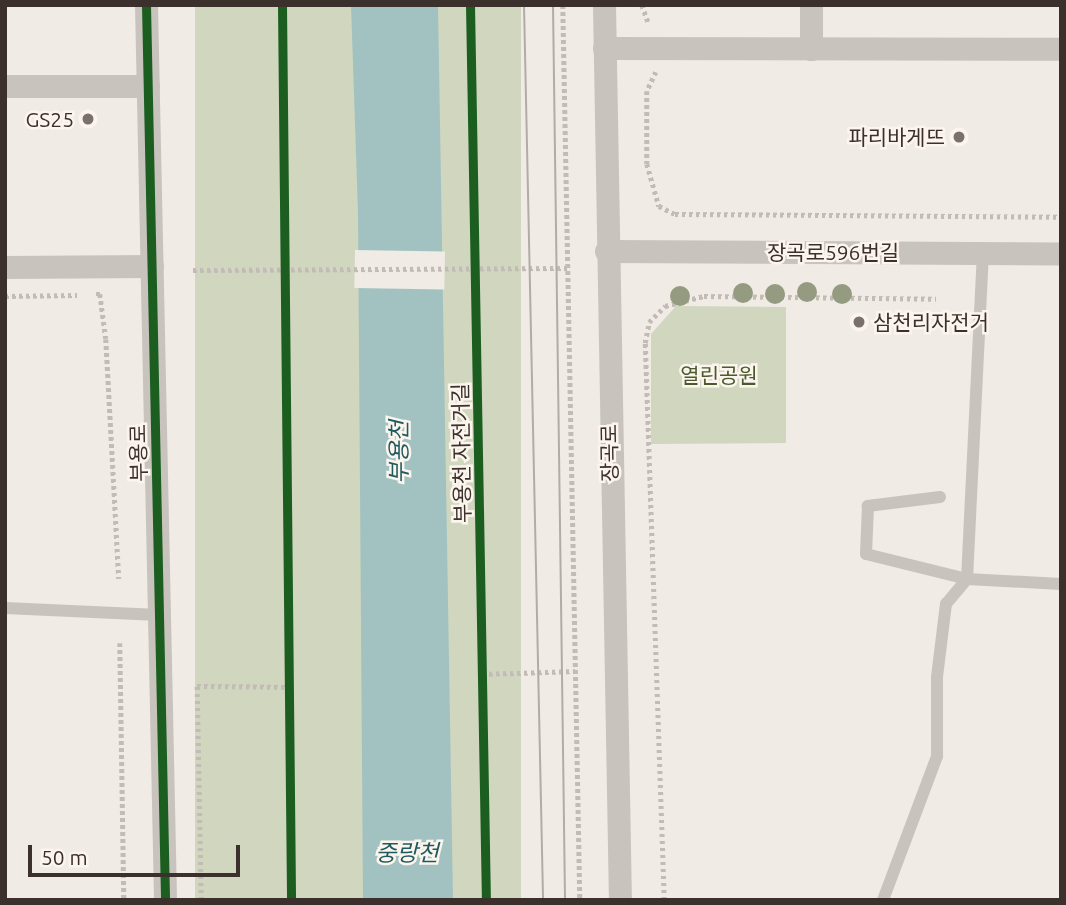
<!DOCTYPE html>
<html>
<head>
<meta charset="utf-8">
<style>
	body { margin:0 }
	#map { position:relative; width:1066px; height:905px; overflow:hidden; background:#f0ebe5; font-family:Ubuntu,"Noto Sans KR",sans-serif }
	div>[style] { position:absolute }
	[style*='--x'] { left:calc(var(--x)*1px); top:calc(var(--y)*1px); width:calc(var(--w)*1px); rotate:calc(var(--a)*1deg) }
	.green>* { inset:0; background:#d1d6bf; transform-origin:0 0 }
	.water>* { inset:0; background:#a1c2c1 }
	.pier>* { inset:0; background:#f0ebe5; transform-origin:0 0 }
	.path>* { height:4.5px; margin-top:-2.25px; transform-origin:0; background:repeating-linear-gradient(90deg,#c2bbb6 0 3.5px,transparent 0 7px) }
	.lane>* { height:12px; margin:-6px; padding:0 6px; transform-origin:6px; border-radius:6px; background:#c9c3be }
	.street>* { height:23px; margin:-11.5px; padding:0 11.5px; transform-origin:11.5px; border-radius:11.5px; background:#c9c3be }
	.tram>* { height:2px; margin:-1px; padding:0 1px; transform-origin:1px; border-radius:1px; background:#b1aca8 }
	.cycleway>* { height:9px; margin:-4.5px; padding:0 4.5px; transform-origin:4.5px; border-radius:4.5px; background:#1b5e20 }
	.trees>* { width:20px; height:20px; margin:-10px; border-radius:50%; background:#959b80 }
	.dots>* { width:19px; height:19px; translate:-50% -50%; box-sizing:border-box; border:4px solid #fbf5ee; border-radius:50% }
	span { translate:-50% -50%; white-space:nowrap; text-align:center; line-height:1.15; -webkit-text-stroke:5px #fbf5ee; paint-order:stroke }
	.poi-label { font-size:21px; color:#3b302b }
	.right { translate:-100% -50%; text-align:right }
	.left { translate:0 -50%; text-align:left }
	.street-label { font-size:21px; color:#3b302b }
	.park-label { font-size:21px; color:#4a5a2e }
	.water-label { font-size:23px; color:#1f5a5e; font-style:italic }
	.frame { position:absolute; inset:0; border:7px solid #3b302b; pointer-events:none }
	.scale { position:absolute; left:28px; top:845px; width:212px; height:32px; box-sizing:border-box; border:4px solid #3b302b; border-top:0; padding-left:9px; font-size:21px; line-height:24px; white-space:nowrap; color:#3b302b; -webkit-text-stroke:5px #fbf5ee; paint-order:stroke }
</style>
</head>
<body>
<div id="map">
	<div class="green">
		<i style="left:195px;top:5px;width:326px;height:895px"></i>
		<i style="clip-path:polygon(676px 306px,786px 307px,786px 443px,651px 444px,651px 334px)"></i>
	</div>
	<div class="water">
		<i style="clip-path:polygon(351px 5px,438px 5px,453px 900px,363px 900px,358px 213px)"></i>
	</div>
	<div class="pier">
		<i style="left:355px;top:250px;width:90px;height:38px;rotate:1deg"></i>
	</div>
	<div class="path">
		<i style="--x:563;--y:5;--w:895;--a:88.91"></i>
		<i style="--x:642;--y:5;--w:20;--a:70"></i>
		<i style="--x:656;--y:72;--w:21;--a:115"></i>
		<i style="--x:647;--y:91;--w:73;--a:90"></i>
		<i style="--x:647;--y:164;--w:44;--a:74.1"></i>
		<i style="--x:659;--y:206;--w:18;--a:27"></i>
		<i style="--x:675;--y:214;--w:386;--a:0.4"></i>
		<i style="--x:193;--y:270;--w:374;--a:-0.3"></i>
		<i style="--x:96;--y:294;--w:4;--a:0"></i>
		<i style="--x:100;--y:294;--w:45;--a:82.4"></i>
		<i style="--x:106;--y:339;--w:240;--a:86.9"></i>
		<i style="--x:5;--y:296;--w:72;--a:-0.8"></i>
		<i style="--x:120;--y:643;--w:257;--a:89.1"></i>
		<i style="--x:482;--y:674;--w:93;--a:-1.8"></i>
		<i style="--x:481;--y:767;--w:3;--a:0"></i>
		<i style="--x:289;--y:772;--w:7;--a:0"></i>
		<i style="--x:201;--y:900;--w:214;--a:-91.1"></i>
		<i style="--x:197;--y:686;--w:91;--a:0.6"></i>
		<i style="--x:664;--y:900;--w:557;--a:-91.95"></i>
		<i style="--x:645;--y:343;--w:21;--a:-79"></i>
		<i style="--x:649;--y:322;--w:23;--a:-45"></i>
		<i style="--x:665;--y:306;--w:40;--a:-14.4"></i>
		<i style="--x:704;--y:296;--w:232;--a:0.7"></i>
	</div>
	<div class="lane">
		<i style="--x:940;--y:497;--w:73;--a:172.9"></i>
		<i style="--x:868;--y:506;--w:48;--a:92.4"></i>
		<i style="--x:866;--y:554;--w:104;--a:13.9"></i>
		<i style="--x:967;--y:579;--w:94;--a:3"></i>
		<i style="--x:5;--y:608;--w:154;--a:2.6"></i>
		<i style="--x:883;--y:900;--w:154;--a:-69.4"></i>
		<i style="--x:937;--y:756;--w:79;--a:-90"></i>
		<i style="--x:937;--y:677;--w:74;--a:-83"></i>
		<i style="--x:946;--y:604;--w:33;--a:-50"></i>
		<i style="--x:967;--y:579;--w:327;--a:-87.2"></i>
	</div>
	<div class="street">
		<i style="--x:146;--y:5;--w:895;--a:88.78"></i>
		<i style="--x:604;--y:5;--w:895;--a:88.98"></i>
		<i style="--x:604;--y:48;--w:457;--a:0.1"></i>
		<i style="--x:811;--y:49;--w:44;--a:-90"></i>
		<i style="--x:5;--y:86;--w:143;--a:0"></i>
		<i style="--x:606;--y:251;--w:455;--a:0.3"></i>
		<i style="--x:5;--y:267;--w:147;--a:-0.4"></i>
	</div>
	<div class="tram">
		<i style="--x:524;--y:5;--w:895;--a:88.78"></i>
		<i style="--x:553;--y:5;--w:895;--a:89.23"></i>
	</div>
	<div class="cycleway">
		<i style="--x:146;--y:5;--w:895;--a:88.78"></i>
		<i style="--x:282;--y:5;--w:895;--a:89.42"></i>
		<i style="--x:470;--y:5;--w:895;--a:88.98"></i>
	</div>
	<div class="trees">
		<i style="left:807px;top:292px"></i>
		<i style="left:743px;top:293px"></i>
		<i style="left:775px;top:294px"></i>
		<i style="left:842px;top:294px"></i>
		<i style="left:680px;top:296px"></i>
	</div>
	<div class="dots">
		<i style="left:88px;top:119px;background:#7a716c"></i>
		<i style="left:959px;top:137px;background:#7a716c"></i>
		<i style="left:859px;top:322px;background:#7a716c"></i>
	</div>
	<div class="poi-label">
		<span class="right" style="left:74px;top:119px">GS25</span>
		<span class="right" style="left:945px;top:137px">파리바게뜨</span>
		<span class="left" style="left:873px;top:322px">삼천리자전거</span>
	</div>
	<div class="street-label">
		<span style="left:833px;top:252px">장곡로596번길</span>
		<span style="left:138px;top:453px;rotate:-91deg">부용로</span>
		<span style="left:461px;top:453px;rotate:-91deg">부용천 자전거길</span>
		<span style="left:609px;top:453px;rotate:-91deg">장곡로</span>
	</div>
	<div class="park-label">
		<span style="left:719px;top:375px">열린공원</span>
	</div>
	<div class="water-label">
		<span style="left:399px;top:452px;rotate:-90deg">부용천</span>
		<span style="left:407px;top:853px">중랑천</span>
	</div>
	<div class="frame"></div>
	<div class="scale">50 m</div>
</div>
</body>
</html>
